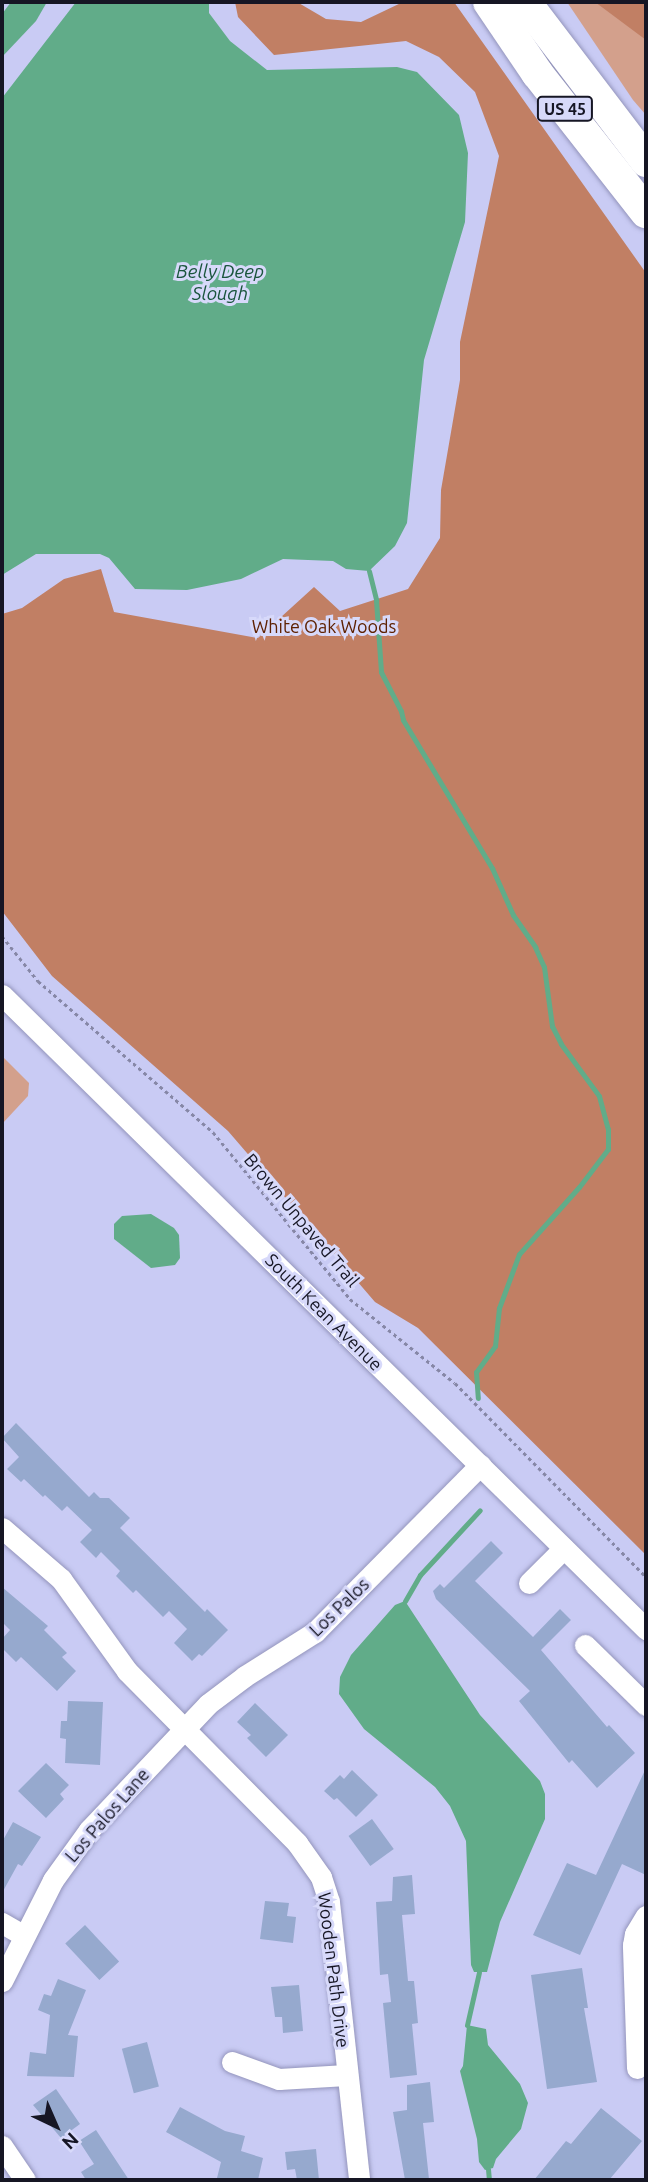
<!DOCTYPE html>
<html>
<head>
<meta charset="utf-8">
<style>
	body { margin:0 }
	#map { position:relative; width:648px; height:2182px; overflow:hidden; background:#c9cbf4; font-family:Ubuntu,sans-serif }
	div>[style] { position:absolute }
	[style*='--x'] { left:calc(var(--x)*1px); top:calc(var(--y)*1px); width:calc(var(--w)*1px); rotate:calc(var(--a)*1deg) }
	.green>* { inset:0; background:#d3a08c }
	.forest>* { inset:0; background:#c17f64 }
	.water>* { inset:0; background:#61ac89 }
	.stream>* { height:5px; margin:-2.5px; padding:0 2.5px; transform-origin:2.5px; border-radius:2.5px; background:#61ac89 }
	.building>* { inset:0; background:#96a9ce; transform-origin:0 0 }
	.path>* { height:2.5px; margin-top:-1.25px; transform-origin:0; background:repeating-linear-gradient(90deg,#8687a6 0 3.5px,transparent 0 7px) }
	.roads { filter:drop-shadow(0 0 2px #9495bc) drop-shadow(0 0 2px #9495bc) }
	.minor>* { height:21px; margin:-10.5px; padding:0 10.5px; transform-origin:10.5px; border-radius:10.5px; background:#fff }
	.highway>* { height:32px; margin:-16px; padding:0 16px; transform-origin:16px; border-radius:16px; background:#fff }
	span { translate:-50% -50%; white-space:nowrap; text-align:center; line-height:1.15; -webkit-text-stroke:6px #d7d9fa; paint-order:stroke }
	.shield-label span { padding:2px 5px; background:#d7d9fa; border:2px solid; border-radius:5px; -webkit-text-stroke-width:0 }
	.shield-label { font-size:16px; color:#161624; font-weight:700 }
	.park-label { font-size:18px; color:#5e2102 }
	.street-label { font-size:18px; color:#161624 }
	.water-label { font-size:19px; color:#1a553d; font-style:italic }
	.frame { position:absolute; inset:0; border:4px solid #161624; pointer-events:none }
	.north { position:absolute; left:21px; top:2091px; width:70px; height:70px; -webkit-text-stroke:5px #d7d9fa; paint-order:stroke; rotate:136deg; font-size:19px; font-weight:700; line-height:28px; text-align:center; color:#161624 }
	.north::after { content:''; display:block; margin:auto; width:24px; height:32px; background:#161624; clip-path:polygon(50% 0,100% 100%,50% 72%,0 100%) }
</style>
</head>
<body>
<div id="map">
	<div class="green">
		<i style="clip-path:polygon(567px 2px,646px 2px,646px 115px,633px 100px)"></i>
		<i style="clip-path:polygon(2px 1056px,29px 1083px,28px 1096px,2px 1124px)"></i>
	</div>
	<div class="forest">
		<i style="clip-path:polygon(235px 2px,297px 2px,326px 19px,361px 22px,403px 2px,454px 2px,646px 273px,646px 1555px,418px 1328px,375px 1302px,228px 1131px,52px 976px,2px 911px,2px 614px,22px 608px,64px 579px,101px 569px,114px 612px,258px 638px,314px 587px,340px 611px,408px 589px,440px 538px,441px 490px,460px 380px,460px 342px,499px 156px,475px 92px,439px 57px,406px 41px,274px 55px,238px 17px)"></i>
		<i style="clip-path:polygon(595px 2px,646px 2px,646px 40px)"></i>
	</div>
	<div class="water">
		<i style="clip-path:polygon(11px 2px,47px 2px,36px 21px,2px 57px,2px 14px)"></i>
		<i style="clip-path:polygon(76px 2px,209px 2px,209px 13px,230px 41px,267px 70px,397px 67px,417px 72px,459px 115px,468px 153px,465px 222px,424px 360px,407px 523px,395px 546px,369px 571px,346px 569px,333px 561px,283px 559px,241px 579px,187px 590px,135px 589px,109px 558px,100px 554px,36px 554px,2px 575px,2px 98px)"></i>
		<i style="clip-path:polygon(151px 1214px,174px 1228px,179px 1235px,180px 1258px,175px 1265px,151px 1268px,114px 1239px,114px 1224px,122px 1216px)"></i>
		<i style="clip-path:polygon(405px 1601px,480px 1715px,540px 1781px,545px 1794px,545px 1819px,500px 1922px,487px 1972px,474px 1972px,471px 1965px,466px 1841px,450px 1806px,435px 1787px,364px 1729px,339px 1694px,340px 1677px,351px 1655px,395px 1605px)"></i>
		<i style="clip-path:polygon(467px 2025px,486px 2029px,488px 2045px,520px 2084px,528px 2103px,521px 2129px,496px 2159px,493px 2168px,485px 2170px,479px 2162px,477px 2139px,460px 2071px,463px 2066px)"></i>
	</div>
	<div class="stream">
		<i style="--x:369;--y:571;--w:30;--a:76"></i>
		<i style="--x:376;--y:600;--w:72;--a:86"></i>
		<i style="--x:381;--y:672;--w:44;--a:62.9"></i>
		<i style="--x:401;--y:711;--w:9;--a:77"></i>
		<i style="--x:403;--y:720;--w:173;--a:59"></i>
		<i style="--x:492;--y:868;--w:51;--a:65.9"></i>
		<i style="--x:513;--y:915;--w:39;--a:55"></i>
		<i style="--x:535;--y:947;--w:22;--a:66"></i>
		<i style="--x:544;--y:967;--w:60;--a:82.3"></i>
		<i style="--x:552;--y:1026;--w:20;--a:63"></i>
		<i style="--x:561;--y:1044;--w:64;--a:53.8"></i>
		<i style="--x:599;--y:1096;--w:34;--a:75"></i>
		<i style="--x:608;--y:1129;--w:20;--a:90"></i>
		<i style="--x:608;--y:1149;--w:48;--a:127.3"></i>
		<i style="--x:579;--y:1187;--w:90;--a:131.8"></i>
		<i style="--x:519;--y:1254;--w:58;--a:110.3"></i>
		<i style="--x:499;--y:1308;--w:38;--a:96"></i>
		<i style="--x:495;--y:1346;--w:32;--a:126"></i>
		<i style="--x:476;--y:1372;--w:26;--a:86"></i>
		<i style="--x:405;--y:1601;--w:30;--a:-60"></i>
		<i style="--x:420;--y:1575;--w:88;--a:-47.3"></i>
		<i style="--x:467;--y:2025;--w:54;--a:-77.2"></i>
		<i style="--x:488;--y:2169;--w:11;--a:85"></i>
	</div>
	<div class="building">
		<i style="clip-path:polygon(16px 1423px,89px 1497px,94px 1492px,100px 1498px,109px 1498px,130px 1518px,120px 1528px,205px 1612px,207px 1609px,228px 1630px,202px 1656px,199px 1654px,192px 1661px,174px 1643px,187px 1629px,169px 1611px,163px 1617px,136px 1590px,133px 1593px,116px 1576px,120px 1571px,101px 1552px,96px 1558px,80px 1542px,92px 1530px,67px 1506px,62px 1511px,45px 1495px,43px 1497px,24px 1479px,21px 1482px,7px 1469px,19px 1457px,2px 1438px)"></i>
		<i style="clip-path:polygon(491px 1541px,503px 1553px,475px 1581px,533px 1637px,560px 1609px,571px 1620px,541px 1650px,607px 1727px,609px 1725px,635px 1753px,597px 1788px,572px 1760px,569px 1763px,519px 1701px,530px 1691px,436px 1599px,433px 1591px,440px 1584px,444px 1588px)"></i>
		<i style="clip-path:polygon(2px 1587px,48px 1626px,44px 1630px,67px 1653px,62px 1657px,76px 1671px,57px 1691px,21px 1657px,16px 1662px,2px 1648px,2px 1639px,10px 1630px,2px 1622px)"></i>
		<i style="clip-path:polygon(68px 1701px,103px 1702px,100px 1765px,65px 1763px,66px 1739px,60px 1738px,61px 1721px,67px 1721px)"></i>
		<i style="clip-path:polygon(255px 1703px,288px 1735px,266px 1757px,247px 1738px,251px 1735px,237px 1722px)"></i>
		<i style="clip-path:polygon(46px 1763px,69px 1785px,60px 1794px,64px 1799px,46px 1818px,18px 1791px)"></i>
		<i style="clip-path:polygon(646px 1768px,646px 1875px,622px 1864px,580px 1955px,533px 1935px,567px 1863px,596px 1875px)"></i>
		<i style="clip-path:polygon(352px 1770px,378px 1795px,356px 1817px,337px 1798px,334px 1800px,324px 1791px,340px 1775px,344px 1779px)"></i>
		<i style="left:372px;top:1819px;width:37px;height:29px;rotate:54deg"></i>
		<i style="clip-path:polygon(13px 1822px,41px 1837px,22px 1866px,18px 1864px,2px 1893px,2px 1842px)"></i>
		<i style="clip-path:polygon(412px 1875px,415px 1914px,402px 1915px,408px 1981px,414px 1981px,418px 2023px,412px 2024px,417px 2075px,390px 2078px,383px 2003px,391px 2002px,388px 1974px,380px 1975px,376px 1902px,392px 1901px,393px 1877px)"></i>
		<i style="clip-path:polygon(265px 1901px,289px 1903px,287px 1916px,296px 1917px,293px 1943px,260px 1939px)"></i>
		<i style="left:85px;top:1925px;width:50px;height:27px;rotate:47deg"></i>
		<i style="clip-path:polygon(582px 1968px,588px 2008px,584px 2008px,597px 2082px,547px 2089px,531px 1975px)"></i>
		<i style="clip-path:polygon(58px 1979px,86px 1990px,68px 2035px,78px 2036px,74px 2077px,27px 2076px,30px 2052px,46px 2054px,50px 2015px,38px 2010px,44px 1994px,51px 1996px)"></i>
		<i style="clip-path:polygon(299px 1985px,303px 2031px,283px 2033px,282px 2017px,275px 2017px,271px 1987px)"></i>
		<i style="left:147px;top:2042px;width:46px;height:26px;rotate:75deg"></i>
		<i style="clip-path:polygon(430px 2082px,434px 2122px,423px 2123px,429px 2179px,405px 2180px,393px 2112px,407px 2110px,407px 2085px)"></i>
		<i style="clip-path:polygon(56px 2089px,80px 2124px,61px 2138px,33px 2105px)"></i>
		<i style="clip-path:polygon(180px 2107px,225px 2131px,245px 2136px,241px 2151px,263px 2158px,258px 2180px,217px 2178px,221px 2162px,166px 2132px)"></i>
		<i style="clip-path:polygon(601px 2108px,642px 2141px,609px 2180px,534px 2180px,566px 2141px,571px 2144px)"></i>
		<i style="clip-path:polygon(96px 2130px,129px 2180px,86px 2180px,81px 2172px,94px 2164px,79px 2141px)"></i>
		<i style="clip-path:polygon(316px 2149px,319px 2180px,297px 2180px,295px 2169px,287px 2170px,285px 2152px)"></i>
	</div>
	<div class="path">
		<i style="--x:2;--y:936;--w:58;--a:51.3"></i>
		<i style="--x:38;--y:981;--w:231;--a:40.8"></i>
		<i style="--x:213;--y:1132;--w:216;--a:50.6"></i>
		<i style="--x:350;--y:1299;--w:134;--a:38.7"></i>
		<i style="--x:455;--y:1383;--w:272;--a:45.4"></i>
	</div>
	<div class="roads">
		<div class="minor">
			<i style="--x:2;--y:995;--w:904;--a:44.55"></i>
			<i style="--x:2;--y:1528;--w:78;--a:40.8"></i>
			<i style="--x:61;--y:1579;--w:113;--a:54.3"></i>
			<i style="--x:127;--y:1671;--w:242;--a:45.3"></i>
			<i style="--x:297;--y:1843;--w:42;--a:54.8"></i>
			<i style="--x:321;--y:1877;--w:26;--a:72"></i>
			<i style="--x:329;--y:1902;--w:280;--a:83.8"></i>
			<i style="--x:529;--y:1583;--w:49;--a:-45"></i>
			<i style="--x:585;--y:1645;--w:86;--a:44.5"></i>
			<i style="--x:2;--y:1923;--w:24;--a:30"></i>
			<i style="--x:2;--y:1981;--w:113;--a:-63.2"></i>
			<i style="--x:53;--y:1880;--w:62;--a:-54.2"></i>
			<i style="--x:89;--y:1830;--w:173;--a:-46.6"></i>
			<i style="--x:208;--y:1704;--w:46;--a:-37.1"></i>
			<i style="--x:245;--y:1676;--w:83;--a:-32.2"></i>
			<i style="--x:315;--y:1632;--w:235;--a:-45.3"></i>
			<i style="--x:232;--y:2062;--w:50;--a:19.9"></i>
			<i style="--x:279;--y:2079;--w:67;--a:-3.4"></i>
			<i style="--x:637;--y:2068;--w:123;--a:-91.9"></i>
			<i style="--x:633;--y:1945;--w:11;--a:-80"></i>
			<i style="--x:635;--y:1934;--w:21;--a:-59"></i>
			<i style="--x:2;--y:2146;--w:41;--a:55.9"></i>
		</div>
		<div class="highway">
			<i style="--x:489;--y:2;--w:86;--a:55.9"></i>
			<i style="--x:537;--y:73;--w:177;--a:51.9"></i>
			<i style="--x:525;--y:2;--w:200;--a:52.7"></i>
		</div>
	</div>
	<div class="shield-label">
		<span style="left:565px;top:109px">US 45</span>
	</div>
	<div class="park-label">
		<span style="left:324px;top:626px">White Oak Woods</span>
	</div>
	<div class="street-label">
		<span style="left:302px;top:1220px;rotate:50deg">Brown Unpaved Trail</span>
		<span style="left:324px;top:1312px;rotate:45deg">South Kean Avenue</span>
		<span style="left:339px;top:1607px;rotate:-44deg">Los Palos</span>
		<span style="left:107px;top:1815px;rotate:-49deg">Los Palos Lane</span>
		<span style="left:334px;top:1970px;rotate:83deg">Wooden Path Drive</span>
	</div>
	<div class="water-label">
		<span style="left:220px;top:283px">Belly Deep<br>Slough</span>
	</div>
	<div class="frame"></div>
	<div class="north">N</div>
</div>
</body>
</html>
